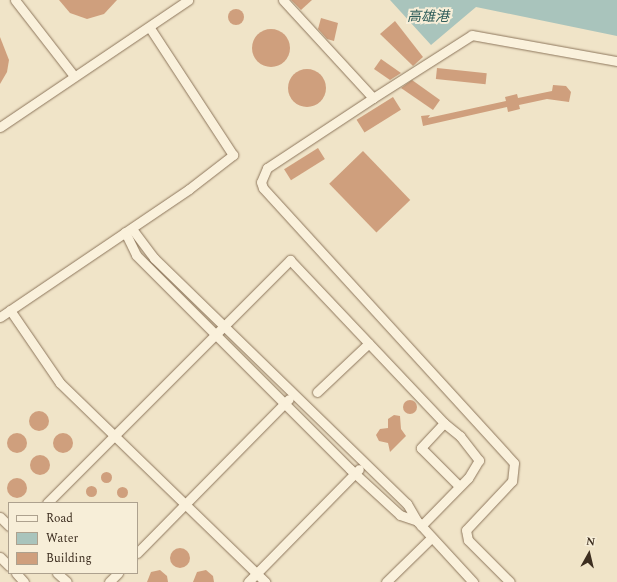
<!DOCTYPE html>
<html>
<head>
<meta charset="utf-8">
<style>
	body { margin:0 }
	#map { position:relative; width:617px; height:582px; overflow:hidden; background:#f0e4c8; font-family:Spectral,"Noto Sans TC",serif }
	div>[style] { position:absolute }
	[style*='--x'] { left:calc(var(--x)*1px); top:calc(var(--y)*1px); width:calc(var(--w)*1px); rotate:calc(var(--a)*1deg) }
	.water>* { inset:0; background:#a9c4bc }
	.building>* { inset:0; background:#cf9f7d; transform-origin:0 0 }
	.round { border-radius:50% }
	.roads { filter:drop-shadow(0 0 1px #8d765c) drop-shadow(0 0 1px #8d765c) }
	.minor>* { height:9px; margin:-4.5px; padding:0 4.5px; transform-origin:4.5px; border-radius:4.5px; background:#faf1dc }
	span { translate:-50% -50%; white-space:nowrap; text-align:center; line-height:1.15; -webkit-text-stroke:4px #f7eed8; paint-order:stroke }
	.water-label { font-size:14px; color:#2f5d5a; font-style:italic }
	.legend { position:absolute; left:8px; top:502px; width:130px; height:72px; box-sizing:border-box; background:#f7eed8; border:1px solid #ada18e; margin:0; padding:5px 7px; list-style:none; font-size:12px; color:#3d2e20 }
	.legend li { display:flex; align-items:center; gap:8px; height:20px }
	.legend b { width:20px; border:1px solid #ada18e }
	.north { position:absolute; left:569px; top:534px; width:40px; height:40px; -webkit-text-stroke:3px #f7eed8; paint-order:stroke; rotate:8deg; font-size:11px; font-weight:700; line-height:16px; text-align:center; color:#3d2e20 }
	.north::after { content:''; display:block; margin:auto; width:14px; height:18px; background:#3d2e20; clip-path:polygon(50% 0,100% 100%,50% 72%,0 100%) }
</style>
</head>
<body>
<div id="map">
	<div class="water">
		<i style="clip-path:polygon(390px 0,617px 0,617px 36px,476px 7px,431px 45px)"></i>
	</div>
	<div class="building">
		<i style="clip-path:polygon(59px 0,117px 0,104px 14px,87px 19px,70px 13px)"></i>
		<i style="clip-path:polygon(291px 0,312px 0,301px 10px)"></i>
		<i class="round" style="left:228px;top:9px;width:16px;height:16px"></i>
		<i style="clip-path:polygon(321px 18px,338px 23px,334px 41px,327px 39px,318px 29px)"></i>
		<i style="clip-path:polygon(395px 21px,423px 57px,413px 66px,380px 34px)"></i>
		<i class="round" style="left:252px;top:29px;width:38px;height:38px"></i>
		<i style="clip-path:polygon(0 37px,9px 60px,7px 72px,0 84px)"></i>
		<i style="clip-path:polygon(381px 59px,401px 73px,390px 80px,374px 69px)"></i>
		<i style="left:437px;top:68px;width:50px;height:11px;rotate:6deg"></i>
		<i class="round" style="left:288px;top:69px;width:38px;height:38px"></i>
		<i style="clip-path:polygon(412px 80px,440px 100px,433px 110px,401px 88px)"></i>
		<i style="clip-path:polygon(553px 85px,566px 86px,571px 92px,569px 102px,547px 99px,519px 105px,520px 109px,508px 112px,507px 107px,423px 126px,421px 116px,430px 115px,428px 118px,506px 101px,505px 97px,517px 94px,518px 98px,552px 91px)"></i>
		<i style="left:393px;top:97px;width:15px;height:43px;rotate:58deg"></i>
		<i style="left:318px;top:148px;width:13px;height:40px;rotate:58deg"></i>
		<i style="left:363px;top:151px;width:68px;height:47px;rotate:46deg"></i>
		<i class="round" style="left:403px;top:400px;width:14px;height:14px"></i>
		<i class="round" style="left:29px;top:411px;width:20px;height:20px"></i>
		<i style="clip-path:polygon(394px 415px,400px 416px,401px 429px,406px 436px,390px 452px,388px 443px,379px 441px,376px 435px,380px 429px,388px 428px,388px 419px)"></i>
		<i class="round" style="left:7px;top:433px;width:20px;height:20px"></i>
		<i class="round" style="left:53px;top:433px;width:20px;height:20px"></i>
		<i class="round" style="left:30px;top:455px;width:20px;height:20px"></i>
		<i class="round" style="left:100.5px;top:471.5px;width:11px;height:11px"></i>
		<i class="round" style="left:7px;top:478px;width:20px;height:20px"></i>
		<i class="round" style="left:85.5px;top:485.5px;width:11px;height:11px"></i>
		<i class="round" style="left:116.5px;top:486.5px;width:11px;height:11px"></i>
		<i class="round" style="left:170px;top:548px;width:20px;height:20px"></i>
		<i style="clip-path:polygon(160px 570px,167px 576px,168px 582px,147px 582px,151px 572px)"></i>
		<i style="clip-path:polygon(206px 570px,213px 576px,214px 582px,193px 582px,197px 572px)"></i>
	</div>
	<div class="roads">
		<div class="minor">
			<i style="--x:15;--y:0;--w:96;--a:52.2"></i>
			<i style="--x:283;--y:0;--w:133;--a:47.4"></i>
			<i style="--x:373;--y:98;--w:117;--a:-32.5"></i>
			<i style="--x:472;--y:35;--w:147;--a:10.2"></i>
			<i style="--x:373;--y:98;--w:127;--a:146.6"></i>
			<i style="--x:267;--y:168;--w:15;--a:113"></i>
			<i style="--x:261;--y:182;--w:6;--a:72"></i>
			<i style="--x:263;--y:188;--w:372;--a:47.6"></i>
			<i style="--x:514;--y:463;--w:18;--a:96"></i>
			<i style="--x:512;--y:481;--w:67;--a:133.2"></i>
			<i style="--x:466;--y:530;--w:10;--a:79"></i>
			<i style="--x:468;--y:540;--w:59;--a:45"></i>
			<i style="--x:0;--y:127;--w:227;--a:-34"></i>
			<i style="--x:125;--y:232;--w:25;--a:64"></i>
			<i style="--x:136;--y:255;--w:303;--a:45"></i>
			<i style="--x:350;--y:469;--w:68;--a:42.6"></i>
			<i style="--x:400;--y:515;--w:18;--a:19"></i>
			<i style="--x:417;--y:521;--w:20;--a:-120"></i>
			<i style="--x:407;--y:504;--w:353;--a:-135.8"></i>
			<i style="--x:154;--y:258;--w:36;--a:-127"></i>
			<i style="--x:10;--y:310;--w:88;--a:55.6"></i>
			<i style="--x:60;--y:383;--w:286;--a:44.1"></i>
			<i style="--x:0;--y:317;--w:228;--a:-34.1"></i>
			<i style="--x:189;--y:189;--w:56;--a:-37.7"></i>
			<i style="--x:233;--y:155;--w:152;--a:-123.2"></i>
			<i style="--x:317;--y:392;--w:71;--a:-43.3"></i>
			<i style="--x:444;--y:423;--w:34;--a:133"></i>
			<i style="--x:421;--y:448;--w:52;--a:45"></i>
			<i style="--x:47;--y:503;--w:344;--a:-45"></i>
			<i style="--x:290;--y:260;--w:224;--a:46.6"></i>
			<i style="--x:444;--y:423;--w:21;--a:39"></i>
			<i style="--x:460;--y:436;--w:31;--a:52"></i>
			<i style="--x:479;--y:460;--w:21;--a:121"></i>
			<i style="--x:468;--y:478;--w:67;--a:134.4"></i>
			<i style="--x:0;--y:517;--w:13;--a:45"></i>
			<i style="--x:417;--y:521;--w:83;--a:47.4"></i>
			<i style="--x:137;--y:553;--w:216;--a:-45.4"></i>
			<i style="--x:0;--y:557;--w:13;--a:45"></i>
			<i style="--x:16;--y:573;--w:12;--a:48"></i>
			<i style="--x:57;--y:573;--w:13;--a:42"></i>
			<i style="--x:109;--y:582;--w:13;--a:-45"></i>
			<i style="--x:248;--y:582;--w:158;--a:-45.5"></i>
			<i style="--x:386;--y:582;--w:63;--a:-44.4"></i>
		</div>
	</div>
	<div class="water-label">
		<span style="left:428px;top:17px">高雄港</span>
	</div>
	<ul class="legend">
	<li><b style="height:5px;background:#faf1dc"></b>Road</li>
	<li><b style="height:11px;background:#a9c4bc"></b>Water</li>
	<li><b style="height:11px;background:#cf9f7d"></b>Building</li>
	</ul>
	<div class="north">N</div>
</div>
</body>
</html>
